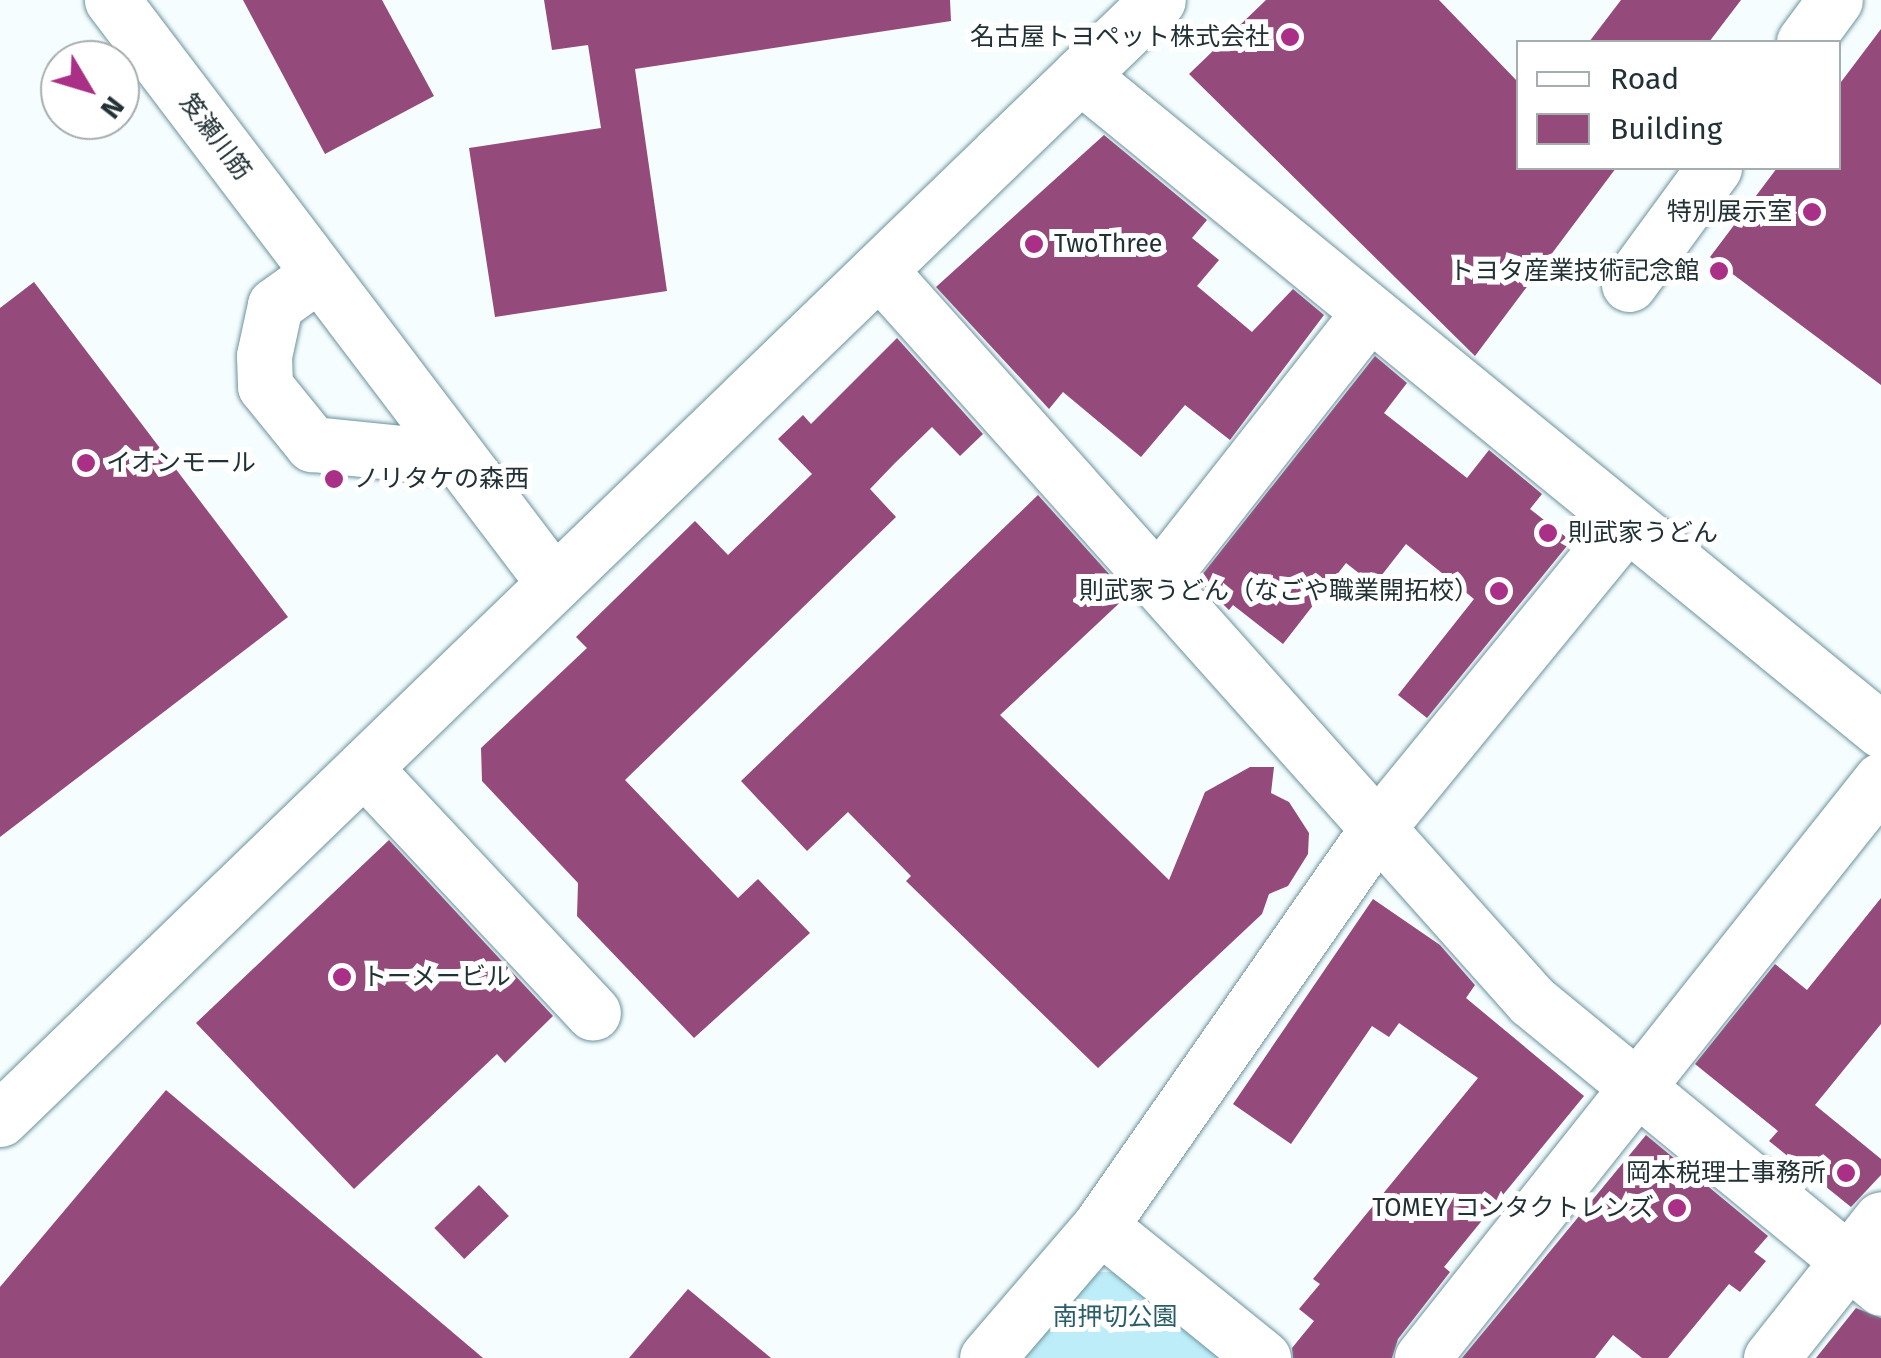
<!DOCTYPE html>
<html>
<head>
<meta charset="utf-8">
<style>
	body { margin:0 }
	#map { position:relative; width:1881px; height:1358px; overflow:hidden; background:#f5fdff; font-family:"Fira Sans","Noto Sans JP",sans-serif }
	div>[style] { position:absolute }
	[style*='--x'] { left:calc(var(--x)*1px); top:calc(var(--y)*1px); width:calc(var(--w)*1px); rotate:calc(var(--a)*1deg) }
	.green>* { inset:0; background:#bdedf8 }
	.building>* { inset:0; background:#944b7b; transform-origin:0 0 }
	.roads { filter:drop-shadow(0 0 2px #6c939c) drop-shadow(0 0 2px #6c939c) }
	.minor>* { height:55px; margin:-27.5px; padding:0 27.5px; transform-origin:27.5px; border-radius:27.5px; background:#fff }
	.dots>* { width:28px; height:28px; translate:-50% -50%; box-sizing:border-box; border:5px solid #fff; border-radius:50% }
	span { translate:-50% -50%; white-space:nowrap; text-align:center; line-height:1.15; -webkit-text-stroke:10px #fff; paint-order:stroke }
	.poi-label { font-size:25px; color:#213135 }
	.right { translate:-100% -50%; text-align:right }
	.left { translate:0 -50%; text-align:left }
	.street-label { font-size:25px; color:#213135 }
	.park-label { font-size:25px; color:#295d68 }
	.legend { position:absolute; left:1516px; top:40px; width:325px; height:130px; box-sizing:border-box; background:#fff; border:2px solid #a6adae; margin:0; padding:12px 18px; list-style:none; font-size:30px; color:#213135 }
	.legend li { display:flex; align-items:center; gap:20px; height:50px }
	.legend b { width:50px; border:2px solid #a6adae }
	.north { position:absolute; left:40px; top:40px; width:100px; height:100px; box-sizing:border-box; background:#fff; border:2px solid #a6adae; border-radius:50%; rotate:128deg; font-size:28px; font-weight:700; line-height:40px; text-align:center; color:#213135 }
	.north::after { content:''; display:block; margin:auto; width:35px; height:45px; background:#a93086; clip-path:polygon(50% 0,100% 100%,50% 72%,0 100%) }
</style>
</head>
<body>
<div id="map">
	<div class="green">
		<i style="clip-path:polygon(1096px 1272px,1129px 1272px,1236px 1358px,1024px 1358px)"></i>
	</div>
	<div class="building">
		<i style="clip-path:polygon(243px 0,382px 0,434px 96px,325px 154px)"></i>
		<i style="clip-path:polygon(544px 0,950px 0,951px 21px,635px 69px,667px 291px,495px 317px,469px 148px,601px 128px,588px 45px,552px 50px)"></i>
		<i style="clip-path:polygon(1266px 0,1439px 0,1518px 82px,1518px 168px,1616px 168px,1475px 356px,1189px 74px)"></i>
		<i style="clip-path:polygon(1621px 0,1741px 0,1709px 42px,1589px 42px)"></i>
		<i style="clip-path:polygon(1881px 29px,1881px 385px,1710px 257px,1777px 168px,1838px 168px,1838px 86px)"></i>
		<i style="clip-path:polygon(1104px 135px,1207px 220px,1192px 238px,1219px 260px,1197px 286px,1252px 332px,1293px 289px,1324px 315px,1230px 440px,1185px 405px,1141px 457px,1063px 392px,1049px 409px,936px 287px)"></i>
		<i style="clip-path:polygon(34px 282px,288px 617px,0 837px,0 308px)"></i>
		<i style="clip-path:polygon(897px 338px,983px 434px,960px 456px,932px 427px,895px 463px,870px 489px,896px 517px,625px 780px,738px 898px,758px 879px,810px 933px,694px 1038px,577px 916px,578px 883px,482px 781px,481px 748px,587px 648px,576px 637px,695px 521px,728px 555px,812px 474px,778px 439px,803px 415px,811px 424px)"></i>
		<i style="clip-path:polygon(1375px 356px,1407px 383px,1384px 413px,1467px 478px,1489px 450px,1542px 494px,1530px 509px,1571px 541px,1427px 718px,1398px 695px,1474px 599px,1406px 544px,1374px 585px,1346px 563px,1283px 644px,1233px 605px,1229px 610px,1198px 580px)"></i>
		<i style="clip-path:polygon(1038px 495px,1128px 595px,1000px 715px,1169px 880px,1205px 792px,1250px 767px,1274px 767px,1271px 793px,1289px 802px,1309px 833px,1308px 854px,1288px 886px,1269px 894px,1262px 914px,1098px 1068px,906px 881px,911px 876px,848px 812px,807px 851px,741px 781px)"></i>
		<i style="clip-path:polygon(389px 840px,553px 1016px,505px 1063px,497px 1054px,354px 1189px,196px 1023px)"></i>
		<i style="clip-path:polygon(1881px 898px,1881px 1024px,1815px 1105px,1881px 1159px,1881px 1175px,1851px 1207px,1769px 1141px,1778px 1131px,1695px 1064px,1775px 964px,1807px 990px)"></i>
		<i style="clip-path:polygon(1373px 899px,1440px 945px,1475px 985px,1466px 998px,1584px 1096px,1444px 1267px,1450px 1272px,1398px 1339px,1392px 1358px,1293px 1358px,1292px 1348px,1314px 1321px,1299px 1309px,1320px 1284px,1313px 1279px,1478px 1078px,1399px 1023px,1389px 1037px,1372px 1026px,1291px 1144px,1233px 1104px)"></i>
		<i style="clip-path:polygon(166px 1090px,366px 1259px,483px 1358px,0 1358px,0 1287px)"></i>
		<i style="clip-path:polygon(1646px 1135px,1768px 1236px,1754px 1252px,1766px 1261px,1740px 1292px,1729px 1284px,1668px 1358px,1642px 1358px,1613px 1335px,1595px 1358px,1462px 1358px)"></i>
		<i style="left:479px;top:1185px;width:43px;height:62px;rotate:46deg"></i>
		<i style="clip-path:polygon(688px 1289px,771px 1358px,629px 1358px)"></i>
		<i style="clip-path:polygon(1856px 1308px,1881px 1318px,1881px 1358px,1816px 1358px)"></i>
	</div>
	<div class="roads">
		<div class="minor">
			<i style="--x:112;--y:0;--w:732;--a:52.83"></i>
			<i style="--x:1804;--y:42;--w:52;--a:-53.6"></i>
			<i style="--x:1080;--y:75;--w:1035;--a:39.27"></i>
			<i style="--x:879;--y:270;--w:980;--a:48.23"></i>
			<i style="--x:1532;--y:1001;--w:452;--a:39.4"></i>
			<i style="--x:318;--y:274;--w:53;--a:144.2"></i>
			<i style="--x:275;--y:305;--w:52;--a:102.2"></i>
			<i style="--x:264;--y:356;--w:30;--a:88"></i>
			<i style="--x:265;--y:386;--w:75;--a:51"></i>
			<i style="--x:312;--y:444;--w:148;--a:5.8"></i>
			<i style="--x:1629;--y:284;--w:144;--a:-53.8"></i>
			<i style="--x:1158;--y:581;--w:340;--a:-51.8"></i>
			<i style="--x:364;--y:768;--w:335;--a:46.9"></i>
			<i style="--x:0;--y:1119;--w:1610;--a:-44.02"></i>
			<i style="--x:1100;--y:1226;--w:210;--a:39"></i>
			<i style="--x:987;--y:1358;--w:174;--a:-49.4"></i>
			<i style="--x:1100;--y:1226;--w:486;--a:-55.1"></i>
			<i style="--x:1378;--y:827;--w:392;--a:-50.7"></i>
			<i style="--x:1422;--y:1358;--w:738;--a:-51.55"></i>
			<i style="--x:1771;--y:1358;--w:177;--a:-51.6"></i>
		</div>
	</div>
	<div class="dots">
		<i style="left:1290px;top:37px;background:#a93086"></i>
		<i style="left:1812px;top:212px;background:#a93086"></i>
		<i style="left:1034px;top:244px;background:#a93086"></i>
		<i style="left:1719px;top:271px;background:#a93086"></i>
		<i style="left:86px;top:463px;background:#a93086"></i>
		<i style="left:334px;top:479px;background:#a93086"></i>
		<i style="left:1548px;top:533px;background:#a93086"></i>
		<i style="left:1499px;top:591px;background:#a93086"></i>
		<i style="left:342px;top:977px;background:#a93086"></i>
		<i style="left:1846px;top:1173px;background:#a93086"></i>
		<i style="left:1677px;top:1208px;background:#a93086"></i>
	</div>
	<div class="poi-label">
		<span class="right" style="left:1270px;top:37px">名古屋トヨペット株式会社</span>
		<span class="right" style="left:1792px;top:212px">特別展示室</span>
		<span class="left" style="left:1054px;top:244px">TwoThree</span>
		<span class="right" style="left:1699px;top:271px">トヨタ産業技術記念館</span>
		<span class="left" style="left:106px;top:463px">イオンモール</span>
		<span class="left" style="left:354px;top:479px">ノリタケの森西</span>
		<span class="left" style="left:1568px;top:533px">則武家うどん</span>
		<span class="right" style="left:1479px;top:591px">則武家うどん（なごや職業開拓校）</span>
		<span class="left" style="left:362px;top:977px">トーメービル</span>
		<span class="right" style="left:1826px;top:1173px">岡本税理士事務所</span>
		<span class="right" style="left:1654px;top:1208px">TOMEY コンタクトレンズ</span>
	</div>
	<div class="street-label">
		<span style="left:215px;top:137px;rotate:53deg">笈瀬川筋</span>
	</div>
	<div class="park-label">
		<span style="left:1115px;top:1317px">南押切公園</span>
	</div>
	<ul class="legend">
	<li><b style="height:12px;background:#fff"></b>Road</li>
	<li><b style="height:28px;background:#944b7b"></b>Building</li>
	</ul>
	<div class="north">N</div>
</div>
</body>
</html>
